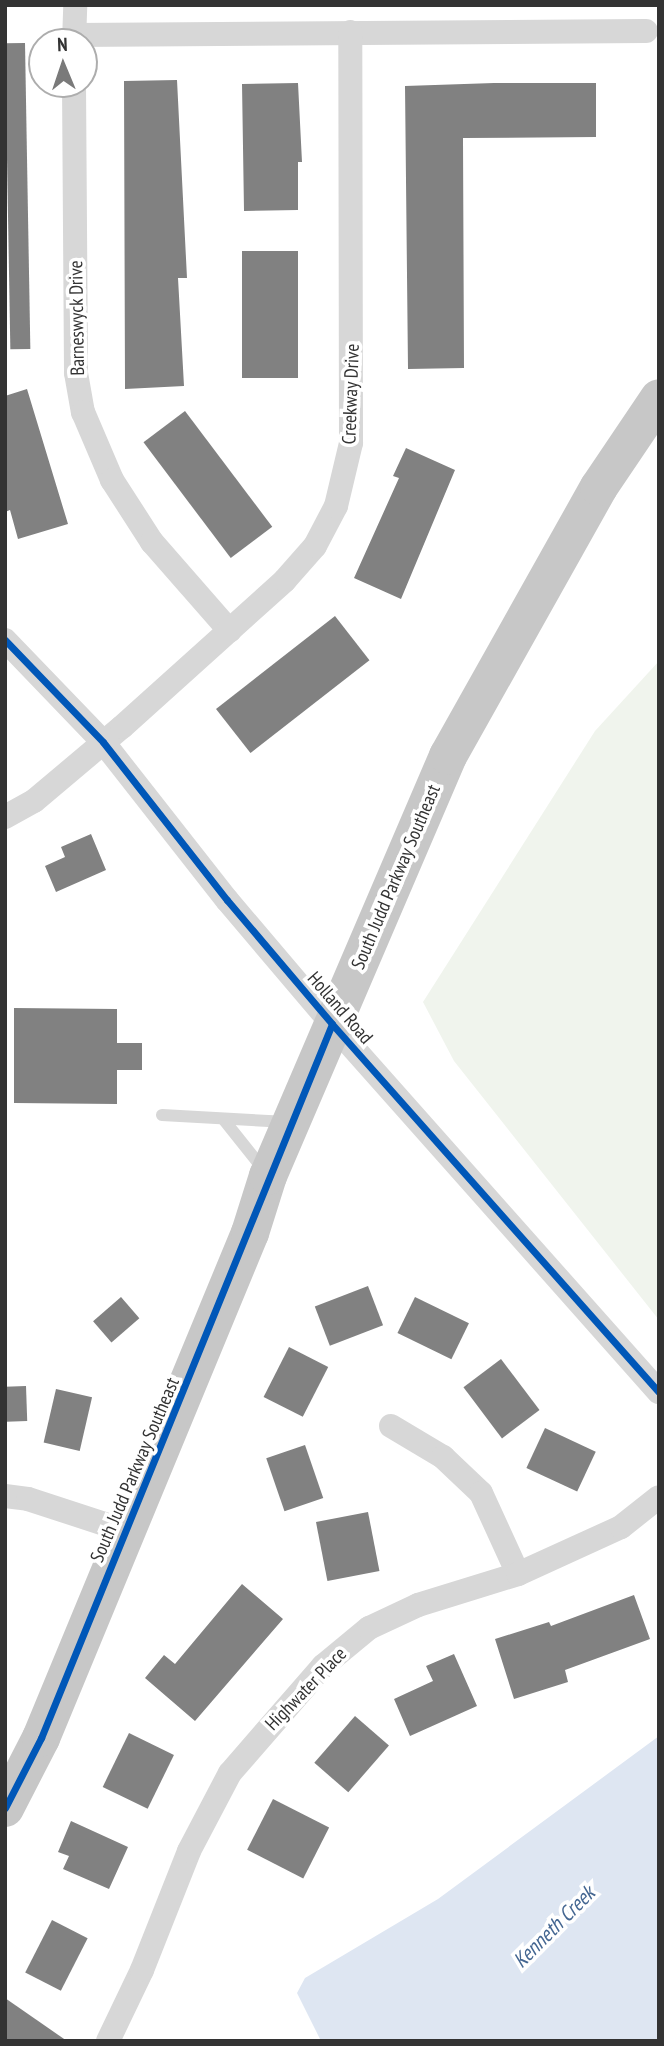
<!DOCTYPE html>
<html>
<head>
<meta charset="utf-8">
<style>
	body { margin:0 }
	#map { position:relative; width:664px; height:2046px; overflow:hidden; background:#fff; font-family:"PT Sans Narrow",sans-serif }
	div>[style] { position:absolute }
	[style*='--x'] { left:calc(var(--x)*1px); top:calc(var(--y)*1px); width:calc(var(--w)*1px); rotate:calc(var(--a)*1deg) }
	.green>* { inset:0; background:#f0f4ed }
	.water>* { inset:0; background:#dee6f2 }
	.building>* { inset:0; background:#818181; transform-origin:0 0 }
	.service>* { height:12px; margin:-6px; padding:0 6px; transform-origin:6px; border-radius:6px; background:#d7d7d7 }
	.minor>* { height:24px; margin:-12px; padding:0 12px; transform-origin:12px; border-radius:12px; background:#d7d7d7 }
	.trunk>* { height:38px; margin:-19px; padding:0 19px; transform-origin:19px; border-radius:19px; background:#c7c7c7 }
	.cycleway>* { height:7px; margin:-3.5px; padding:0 3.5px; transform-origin:3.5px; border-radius:3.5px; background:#0057b8 }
	span { translate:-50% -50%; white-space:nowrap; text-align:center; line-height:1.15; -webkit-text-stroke:7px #fff; paint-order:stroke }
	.street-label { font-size:19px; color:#333 }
	.water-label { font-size:21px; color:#446691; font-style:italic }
	.frame { position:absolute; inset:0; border:7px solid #333; pointer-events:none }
	.north { position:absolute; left:28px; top:28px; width:70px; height:70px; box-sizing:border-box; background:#fff; border:2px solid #adadad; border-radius:50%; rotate:358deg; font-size:19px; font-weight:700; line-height:28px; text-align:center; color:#333 }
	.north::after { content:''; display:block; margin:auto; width:24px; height:32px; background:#7a7a7a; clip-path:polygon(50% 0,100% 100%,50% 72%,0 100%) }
</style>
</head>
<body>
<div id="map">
	<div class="green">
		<i style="clip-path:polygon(659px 661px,659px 1320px,454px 1061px,423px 1002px,595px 731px)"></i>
	</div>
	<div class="water">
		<i style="clip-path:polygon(659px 1736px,659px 2041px,321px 2041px,297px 1993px,305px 1978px,438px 1899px)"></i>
	</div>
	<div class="building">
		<i style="left:25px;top:43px;width:306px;height:20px;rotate:89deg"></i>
		<i style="clip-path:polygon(177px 80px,187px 278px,178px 278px,184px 386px,125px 389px,124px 81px)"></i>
		<i style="clip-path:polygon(298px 83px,302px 162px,298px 162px,298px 210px,244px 211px,242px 84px)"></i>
		<i style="clip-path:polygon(494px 83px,596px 83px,596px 137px,463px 138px,464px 368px,408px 369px,405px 86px)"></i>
		<i style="left:298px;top:251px;width:127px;height:56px;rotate:90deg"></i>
		<i style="clip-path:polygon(27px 389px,68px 524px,18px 539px,10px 510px,5px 512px,5px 396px)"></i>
		<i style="left:185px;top:411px;width:145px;height:52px;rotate:53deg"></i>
		<i style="clip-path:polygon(406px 448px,455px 470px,401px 599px,354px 578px,399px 478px,393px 476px)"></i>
		<i style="left:335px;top:616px;width:56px;height:151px;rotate:52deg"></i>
		<i style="clip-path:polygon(91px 834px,106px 870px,56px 892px,45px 866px,65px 857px,61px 847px)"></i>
		<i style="clip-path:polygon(14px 1008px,117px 1009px,117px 1043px,142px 1043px,142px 1070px,117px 1070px,117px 1104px,14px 1103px)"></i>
		<i style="left:368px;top:1286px;width:42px;height:57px;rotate:69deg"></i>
		<i style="left:121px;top:1297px;width:28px;height:37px;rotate:49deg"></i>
		<i style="left:415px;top:1297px;width:60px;height:40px;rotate:26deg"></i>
		<i style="left:289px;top:1347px;width:44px;height:56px;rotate:27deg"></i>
		<i style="left:501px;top:1359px;width:64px;height:47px;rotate:53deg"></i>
		<i style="left:26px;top:1386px;width:35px;height:21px;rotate:88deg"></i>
		<i style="left:56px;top:1389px;width:37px;height:55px;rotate:13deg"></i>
		<i style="left:545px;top:1428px;width:56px;height:44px;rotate:25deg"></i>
		<i style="left:305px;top:1445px;width:56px;height:41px;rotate:71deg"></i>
		<i style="left:368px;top:1512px;width:60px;height:53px;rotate:79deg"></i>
		<i style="clip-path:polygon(242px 1584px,283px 1619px,195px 1721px,145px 1678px,164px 1655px,175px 1664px)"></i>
		<i style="clip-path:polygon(634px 1595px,650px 1639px,565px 1670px,568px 1682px,514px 1699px,495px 1639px,549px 1622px,551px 1626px)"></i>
		<i style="clip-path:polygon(454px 1654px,477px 1706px,410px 1736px,394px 1699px,433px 1681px,426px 1666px)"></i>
		<i style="left:355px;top:1716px;width:45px;height:62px;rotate:41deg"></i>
		<i style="left:129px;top:1733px;width:50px;height:60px;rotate:26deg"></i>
		<i style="left:273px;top:1799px;width:63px;height:57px;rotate:27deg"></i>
		<i style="clip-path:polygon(71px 1821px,128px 1847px,109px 1889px,63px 1869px,69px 1856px,58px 1852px)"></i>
		<i style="left:52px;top:1920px;width:40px;height:59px;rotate:27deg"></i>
		<i style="clip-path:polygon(5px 1998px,67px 2041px,5px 2041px)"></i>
	</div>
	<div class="service">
		<i style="--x:162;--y:1115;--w:126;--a:3.2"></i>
		<i style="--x:224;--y:1120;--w:63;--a:51.5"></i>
	</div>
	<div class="minor">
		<i style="--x:74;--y:35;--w:572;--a:-0.4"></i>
		<i style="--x:74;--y:42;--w:37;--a:-88"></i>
		<i style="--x:74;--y:84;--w:289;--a:89.6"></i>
		<i style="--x:76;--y:373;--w:40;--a:80"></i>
		<i style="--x:83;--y:412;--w:74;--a:66.9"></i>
		<i style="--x:112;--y:480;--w:74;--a:57.2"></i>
		<i style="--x:152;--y:542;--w:118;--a:48.8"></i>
		<i style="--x:5;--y:640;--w:141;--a:46.1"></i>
		<i style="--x:103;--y:742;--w:201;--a:51.9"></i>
		<i style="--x:227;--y:900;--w:162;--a:49.7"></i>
		<i style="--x:332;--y:1024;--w:492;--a:48.4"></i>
		<i style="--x:5;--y:817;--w:33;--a:-29"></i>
		<i style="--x:34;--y:801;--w:115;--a:-40.1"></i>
		<i style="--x:122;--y:727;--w:219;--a:-42"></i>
		<i style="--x:285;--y:580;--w:45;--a:-48.6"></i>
		<i style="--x:315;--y:546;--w:45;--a:-62.3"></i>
		<i style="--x:336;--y:506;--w:65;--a:-76.6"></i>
		<i style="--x:351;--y:443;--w:411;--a:-90.1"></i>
		<i style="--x:391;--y:1426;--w:61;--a:30.8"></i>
		<i style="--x:443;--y:1457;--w:52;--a:43.5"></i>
		<i style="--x:481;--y:1493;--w:89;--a:65.4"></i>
		<i style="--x:5;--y:1496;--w:23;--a:7"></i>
		<i style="--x:28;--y:1499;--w:103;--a:18.1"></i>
		<i style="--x:108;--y:2041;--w:79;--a:-64.4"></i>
		<i style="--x:142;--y:1970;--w:128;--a:-68.4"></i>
		<i style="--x:189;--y:1851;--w:88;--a:-62.3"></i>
		<i style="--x:230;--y:1773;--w:142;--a:-49"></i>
		<i style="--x:323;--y:1666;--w:60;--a:-39.6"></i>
		<i style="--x:369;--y:1628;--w:54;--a:-25.1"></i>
		<i style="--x:418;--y:1605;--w:105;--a:-17.2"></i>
		<i style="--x:518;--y:1574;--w:113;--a:-24.5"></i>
		<i style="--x:621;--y:1527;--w:48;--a:-38.3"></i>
	</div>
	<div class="trunk">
		<i style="--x:5;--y:1808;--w:79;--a:-62.8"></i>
		<i style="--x:41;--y:1738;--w:547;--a:-67.52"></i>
		<i style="--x:250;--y:1233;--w:60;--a:-72.5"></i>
		<i style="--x:268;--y:1176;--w:457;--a:-66.8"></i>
		<i style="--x:448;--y:756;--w:308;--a:-60.7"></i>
		<i style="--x:599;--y:487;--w:107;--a:-56"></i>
	</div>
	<div class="cycleway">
		<i style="--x:5;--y:640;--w:141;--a:46.1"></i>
		<i style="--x:103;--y:742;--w:201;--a:51.9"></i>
		<i style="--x:227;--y:900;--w:162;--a:49.7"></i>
		<i style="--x:332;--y:1024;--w:492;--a:48.4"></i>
		<i style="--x:5;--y:1808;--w:79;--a:-62.8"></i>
		<i style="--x:41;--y:1738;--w:771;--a:-67.83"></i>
	</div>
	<div class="street-label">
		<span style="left:77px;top:318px;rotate:-91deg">Barneswyck Drive</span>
		<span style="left:351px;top:394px;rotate:-88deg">Creekway Drive</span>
		<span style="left:396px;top:877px;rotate:-67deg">South Judd Parkway Southeast</span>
		<span style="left:340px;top:1008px;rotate:49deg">Holland Road</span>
		<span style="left:135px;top:1470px;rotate:-67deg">South Judd Parkway Southeast</span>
		<span style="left:306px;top:1689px;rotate:-46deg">Highwater Place</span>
	</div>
	<div class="water-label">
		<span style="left:554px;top:1927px;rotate:-45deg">Kenneth Creek</span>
	</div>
	<div class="frame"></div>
	<div class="north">N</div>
</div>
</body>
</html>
